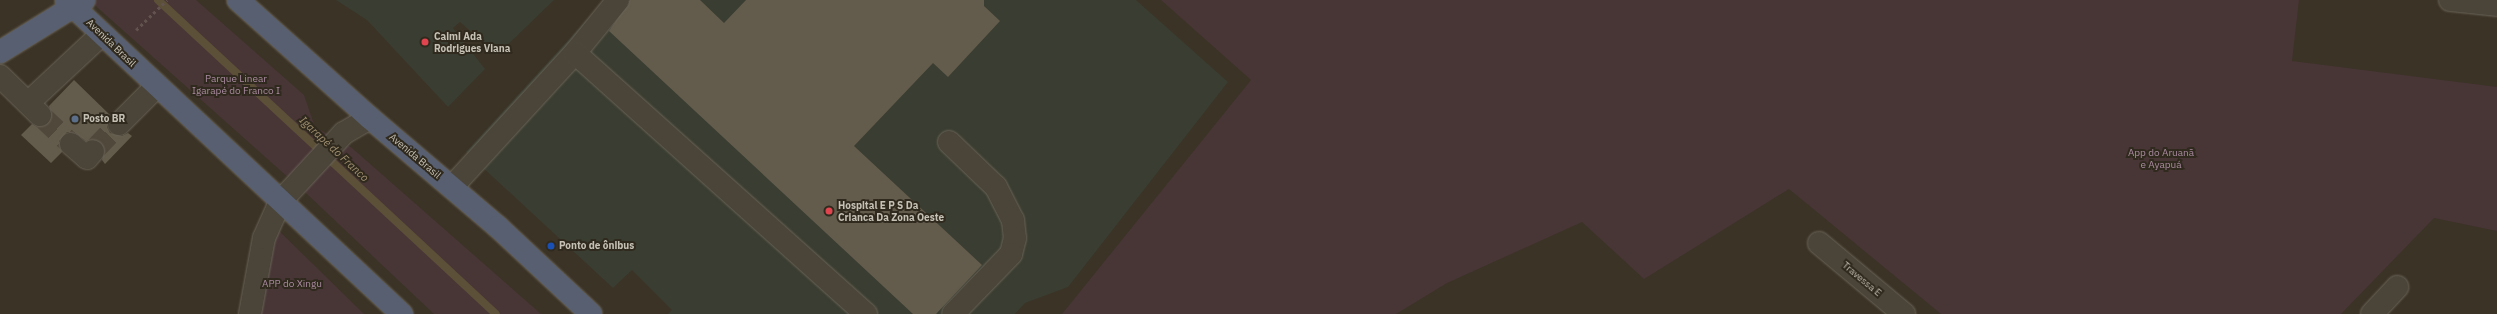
<!DOCTYPE html>
<html>
<head>
<meta charset="utf-8">
<style>
	body { margin:0 }
	#map { position:relative; width:2497px; height:314px; overflow:hidden; background:#3b3326; font-family:"IBM Plex Sans",sans-serif }
	div>[style] { position:absolute }
	[style*='--x'] { left:calc(var(--x)*1px); top:calc(var(--y)*1px); width:calc(var(--w)*1px); rotate:calc(var(--a)*1deg) }
	.medical>* { inset:0; background:#3a3d31 }
	.green>* { inset:0; background:#483536 }
	.stream>* { height:8px; margin:-4px; padding:0 4px; transform-origin:4px; border-radius:4px; background:#5c5038 }
	.building>* { inset:0; background:#635c4c }
	.minor-tunnel>* { height:22px; margin-top:-11px; transform-origin:0; background:repeating-linear-gradient(90deg,#50483b 0 22px,transparent 0 33px) }
	.path>* { height:2.5px; margin-top:-1.25px; transform-origin:0; background:repeating-linear-gradient(90deg,#62534e 0 3px,transparent 0 6px) }
	.roads { filter:drop-shadow(0 0 1px #696357) drop-shadow(0 0 1px #696357) }
	.minor>* { height:22px; margin:-11px; padding:0 11px; transform-origin:11px; border-radius:11px; background:#4b4539 }
	.highway>* { height:22px; margin:-11px; padding:0 11px; transform-origin:11px; border-radius:11px; background:#575f70 }
	.dots>* { width:11px; height:11px; translate:-50% -50%; box-sizing:border-box; border:2px solid #302a1e; border-radius:50% }
	span { translate:-50% -50%; white-space:nowrap; text-align:center; line-height:1.15; -webkit-text-stroke:4px #302a1e; paint-order:stroke }
	.poi-label { font-size:10px; color:#c6c1b5; font-weight:700 }
	.left { translate:0 -50%; text-align:left }
	.street-label { font-size:10px; color:#c6c1b5 }
	.park-label { font-size:10px; color:#aa8ba1 }
	.water-label { font-size:11px; color:#a29171; font-style:italic }
</style>
</head>
<body>
<div id="map">
	<div class="medical">
		<i style="clip-path:polygon(336px 0,554px 0,497px 55px,460px 22px,453px 28px,485px 69px,448px 107px,367px 20px)"></i>
		<i style="clip-path:polygon(605px 0,1136px 0,1228px 82px,1068px 287px,1025px 303px,1015px 314px,668px 314px,672px 310px,632px 270px,613px 288px,466px 152px)"></i>
	</div>
	<div class="green">
		<i style="clip-path:polygon(89px 0,196px 0,304px 95px,315px 127px,352px 148px,541px 314px,434px 314px,308px 195px)"></i>
		<i style="clip-path:polygon(1161px 0,2299px 0,2292px 61px,2497px 87px,2497px 231px,2434px 218px,2341px 314px,1941px 314px,1789px 189px,1644px 279px,1582px 222px,1447px 283px,1396px 314px,1062px 314px,1251px 80px)"></i>
		<i style="clip-path:polygon(271px 223px,364px 314px,259px 314px)"></i>
	</div>
	<div class="stream">
		<i style="--x:158;--y:0;--w:461;--a:42.9"></i>
	</div>
	<div class="building">
		<i style="clip-path:polygon(630px 0,700px 0,724px 23px,746px 0,984px 0,984px 6px,1000px 21px,948px 77px,933px 63px,854px 146px,982px 265px,936px 314px,913px 314px,609px 31px)"></i>
		<i style="clip-path:polygon(74px 80px,110px 115px,107px 127px,110px 133px,122px 136px,128px 133px,132px 136px,105px 164px,102px 160px,105px 146px,96px 139px,86px 141px,74px 132px,67px 132px,59px 141px,62px 152px,51px 163px,21px 135px,32px 124px,37px 127px,49px 124px,52px 118px,49px 106px)"></i>
	</div>
	<div class="minor-tunnel">
		<i style="--x:40;--y:115;--w:42;--a:43.1"></i>
		<i style="--x:93;--y:151;--w:37;--a:-46"></i>
	</div>
	<div class="path">
		<i style="--x:136;--y:30;--w:43;--a:-44.1"></i>
	</div>
	<div class="roads">
		<div class="minor">
			<i style="--x:2450;--y:0;--w:47;--a:6.1"></i>
			<i style="--x:575;--y:53;--w:68;--a:-50.9"></i>
			<i style="--x:0;--y:76;--w:56;--a:44.3"></i>
			<i style="--x:28;--y:103;--w:101;--a:-43"></i>
			<i style="--x:119;--y:124;--w:54;--a:-45"></i>
			<i style="--x:949;--y:142;--w:65;--a:43.8"></i>
			<i style="--x:996;--y:187;--w:37;--a:63"></i>
			<i style="--x:1013;--y:220;--w:18;--a:84"></i>
			<i style="--x:1015;--y:238;--w:16;--a:104"></i>
			<i style="--x:1011;--y:254;--w:83;--a:134"></i>
			<i style="--x:71;--y:144;--w:21;--a:41"></i>
			<i style="--x:87;--y:158;--w:9;--a:-49"></i>
			<i style="--x:452;--y:187;--w:182;--a:-47.5"></i>
			<i style="--x:575;--y:53;--w:391;--a:41.9"></i>
			<i style="--x:1819;--y:243;--w:111;--a:39.9"></i>
			<i style="--x:250;--y:314;--w:77;--a:-79.6"></i>
			<i style="--x:264;--y:238;--w:39;--a:-66"></i>
			<i style="--x:280;--y:202;--w:94;--a:-47.2"></i>
			<i style="--x:344;--y:133;--w:30;--a:-30"></i>
			<i style="--x:2372;--y:314;--w:37;--a:-47"></i>
		</div>
		<div class="highway">
			<i style="--x:66;--y:0;--w:460;--a:43.1"></i>
			<i style="--x:238;--y:0;--w:177;--a:41.8"></i>
			<i style="--x:370;--y:118;--w:168;--a:40.4"></i>
			<i style="--x:498;--y:227;--w:127;--a:43.1"></i>
			<i style="--x:0;--y:52;--w:99;--a:-31.8"></i>
		</div>
	</div>
	<div class="dots">
		<i style="left:425px;top:42px;background:#e0444e"></i>
		<i style="left:75px;top:119px;background:#5c6f8a"></i>
		<i style="left:829px;top:211px;background:#e0444e"></i>
		<i style="left:551px;top:246px;background:#1a4fb4"></i>
	</div>
	<div class="poi-label">
		<span class="left" style="left:434px;top:42px">Caimi Ada<br>Rodrigues Viana</span>
		<span class="left" style="left:83px;top:119px">Posto BR</span>
		<span class="left" style="left:838px;top:211px">Hospital E P S Da<br>Crianca Da Zona Oeste</span>
		<span class="left" style="left:559px;top:246px">Ponto de ônibus</span>
	</div>
	<div class="street-label">
		<span style="left:111px;top:43px;rotate:44deg">Avenida Brasil</span>
		<span style="left:415px;top:156px;rotate:40deg">Avenida Brasil</span>
		<span style="left:1862px;top:279px;rotate:40deg">Travessa E</span>
	</div>
	<div class="park-label">
		<span style="left:236px;top:84px">Parque Linear<br>Igarapé do Franco I</span>
		<span style="left:2161px;top:158px">App do Aruanã<br>e Ayapuá</span>
		<span style="left:292px;top:284px">APP do Xingu</span>
	</div>
	<div class="water-label">
		<span style="left:334px;top:149px;rotate:43deg">Igarapé do Franco</span>
	</div>
</div>
</body>
</html>
